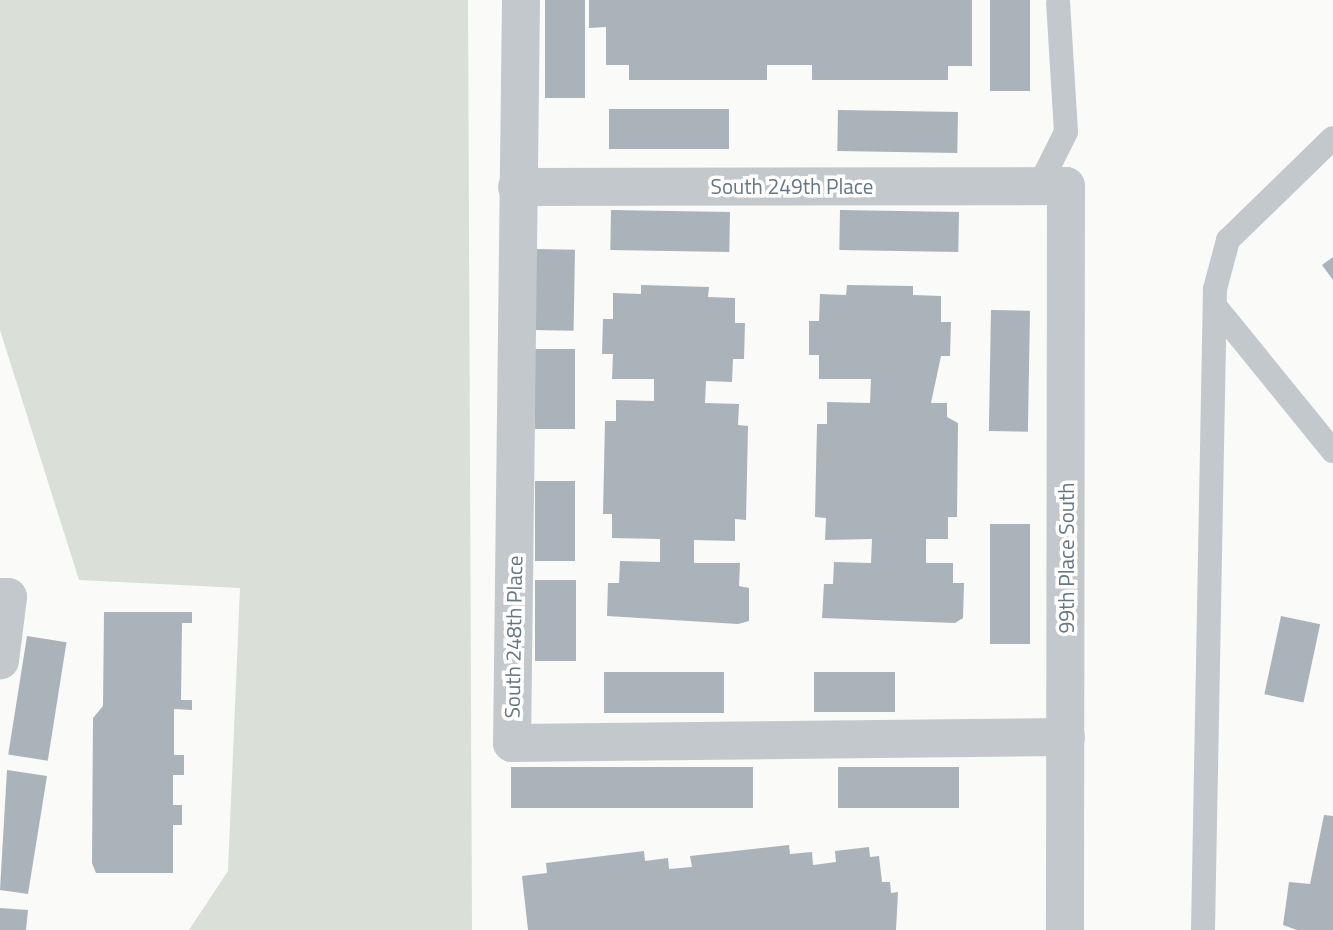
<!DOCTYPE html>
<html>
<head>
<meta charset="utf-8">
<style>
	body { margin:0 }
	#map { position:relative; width:1333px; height:930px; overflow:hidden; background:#fafaf8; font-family:"Titillium Web",sans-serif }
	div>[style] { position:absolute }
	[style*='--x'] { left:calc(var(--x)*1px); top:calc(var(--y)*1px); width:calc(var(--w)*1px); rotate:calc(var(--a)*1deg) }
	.green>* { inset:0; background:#dadfd7 }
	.building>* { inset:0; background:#aab3b9; transform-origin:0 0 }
	.lane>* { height:24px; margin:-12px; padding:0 12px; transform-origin:12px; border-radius:12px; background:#c3c8cc }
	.street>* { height:38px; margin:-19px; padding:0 19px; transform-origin:19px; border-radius:19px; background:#c3c8cc }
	span { translate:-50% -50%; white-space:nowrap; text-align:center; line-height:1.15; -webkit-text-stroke:7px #fff; paint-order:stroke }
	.street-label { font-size:21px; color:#657683 }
</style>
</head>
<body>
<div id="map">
	<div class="green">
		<i style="clip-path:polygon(0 0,468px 0,472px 930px,189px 930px,228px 871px,240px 588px,79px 580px,0 330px)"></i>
	</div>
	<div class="building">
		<i style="left:545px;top:0;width:40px;height:98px"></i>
		<i style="clip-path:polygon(589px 0,972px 0,972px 66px,948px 66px,948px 80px,812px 80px,812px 65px,767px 65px,767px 80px,629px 80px,629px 65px,606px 65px,606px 27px,589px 28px)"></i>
		<i style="left:990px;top:0;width:40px;height:91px"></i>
		<i style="left:609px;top:109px;width:120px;height:40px"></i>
		<i style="left:838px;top:110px;width:120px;height:41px;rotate:1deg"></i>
		<i style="left:611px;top:210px;width:119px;height:40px;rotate:1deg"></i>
		<i style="left:840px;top:210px;width:119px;height:40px;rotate:1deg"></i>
		<i style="left:535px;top:249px;width:40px;height:81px;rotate:1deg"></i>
		<i style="clip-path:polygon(1333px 257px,1333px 280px,1322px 265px)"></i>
		<i style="clip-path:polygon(641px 285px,709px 287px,708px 297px,735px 298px,735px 323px,745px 323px,744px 359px,733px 359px,732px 382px,706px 381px,705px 403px,739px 404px,738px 425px,748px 426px,746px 520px,735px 519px,735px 541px,694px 540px,694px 563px,740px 563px,739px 586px,749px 588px,749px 621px,738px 624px,607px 616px,608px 583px,619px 583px,620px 561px,660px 562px,660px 539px,612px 538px,612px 514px,603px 514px,605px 421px,616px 421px,616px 400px,654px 401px,654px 379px,612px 379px,613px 354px,602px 354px,603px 319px,613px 319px,613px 293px,641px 294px)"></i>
		<i style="clip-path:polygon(847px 285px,913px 286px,913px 295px,941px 296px,941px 322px,951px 322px,950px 356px,941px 356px,931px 403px,947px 403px,947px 417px,958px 423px,957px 517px,948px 517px,948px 539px,926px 539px,926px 563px,953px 563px,953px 583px,964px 583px,963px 618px,955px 623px,822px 618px,824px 584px,833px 584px,834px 562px,871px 563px,872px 539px,825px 540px,826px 518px,815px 517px,817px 424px,827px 424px,827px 402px,870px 403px,871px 379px,819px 379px,819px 355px,809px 355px,809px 321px,819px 321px,820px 294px,846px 295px)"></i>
		<i style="left:991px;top:310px;width:39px;height:121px;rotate:1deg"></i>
		<i style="left:575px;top:349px;width:80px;height:40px;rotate:90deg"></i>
		<i style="left:535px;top:481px;width:40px;height:80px"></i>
		<i style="left:990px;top:524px;width:40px;height:120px"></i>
		<i style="left:576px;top:580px;width:81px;height:41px;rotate:90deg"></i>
		<i style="clip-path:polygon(104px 612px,192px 612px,192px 623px,182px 623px,181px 700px,192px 700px,192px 710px,174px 709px,174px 755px,184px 755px,184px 775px,173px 775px,173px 805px,182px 805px,182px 825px,173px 825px,173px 873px,96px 873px,92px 863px,93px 718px,103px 706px)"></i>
		<i style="left:1281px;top:616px;width:40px;height:80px;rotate:12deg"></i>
		<i style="left:27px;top:636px;width:40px;height:120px;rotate:9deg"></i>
		<i style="left:604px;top:672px;width:120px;height:41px"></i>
		<i style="left:814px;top:672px;width:81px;height:40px"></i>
		<i style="left:753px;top:767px;width:41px;height:242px;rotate:90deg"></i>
		<i style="left:838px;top:767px;width:121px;height:41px"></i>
		<i style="clip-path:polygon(7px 770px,47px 776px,28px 894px,0 890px)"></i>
		<i style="clip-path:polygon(1324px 815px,1333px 816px,1333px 930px,1297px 930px,1283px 925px,1289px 882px,1310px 884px)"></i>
		<i style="clip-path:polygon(789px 845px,790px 854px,812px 852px,813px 865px,836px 862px,835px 851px,869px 847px,870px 857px,879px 856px,882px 882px,890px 882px,891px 893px,898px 892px,896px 930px,528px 930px,522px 876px,547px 873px,546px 863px,644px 851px,645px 861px,668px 858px,669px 869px,692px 867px,690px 856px)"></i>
		<i style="clip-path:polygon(0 908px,28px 910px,26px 930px,0 930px)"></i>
	</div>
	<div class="lane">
		<i style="--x:1039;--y:186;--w:60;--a:-63.4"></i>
		<i style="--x:1066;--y:132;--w:129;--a:-93.5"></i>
		<i style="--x:1215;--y:306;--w:187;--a:50.9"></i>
		<i style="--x:1203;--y:930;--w:641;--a:-88.93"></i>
		<i style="--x:1215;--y:289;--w:51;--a:-75.1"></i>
		<i style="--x:1228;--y:240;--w:146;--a:-44.2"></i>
	</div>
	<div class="street">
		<i style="--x:521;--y:0;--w:743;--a:90.69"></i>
		<i style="--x:512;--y:743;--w:554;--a:-0.62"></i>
		<i style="--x:517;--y:187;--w:549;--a:-0.1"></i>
		<i style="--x:1066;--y:186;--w:744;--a:90.08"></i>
		<i style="--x:0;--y:597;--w:8;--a:0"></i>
		<i style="--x:8;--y:597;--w:64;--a:97.2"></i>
	</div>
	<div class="street-label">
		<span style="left:792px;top:186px">South 249th Place</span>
		<span style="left:1066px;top:558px;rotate:-90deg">99th Place South</span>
		<span style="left:513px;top:637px;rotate:-89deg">South 248th Place</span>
	</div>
</div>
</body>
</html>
